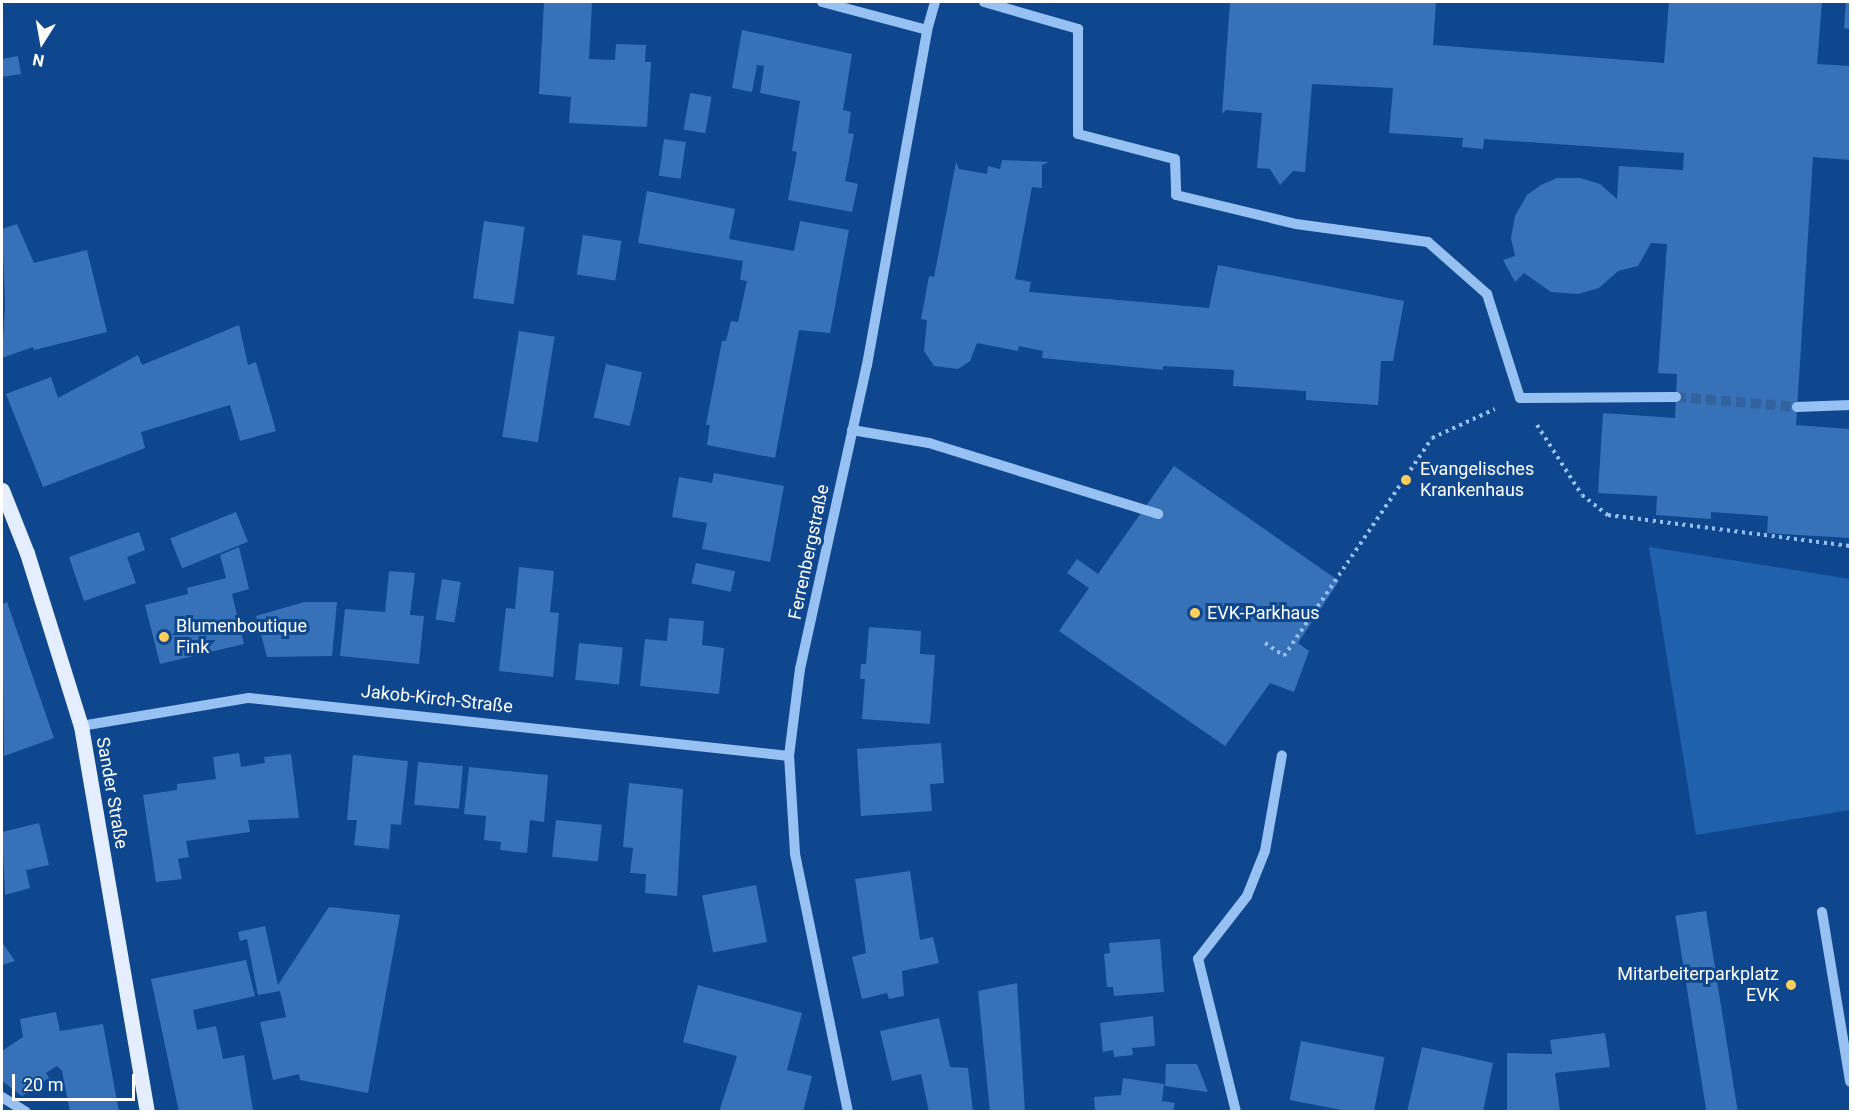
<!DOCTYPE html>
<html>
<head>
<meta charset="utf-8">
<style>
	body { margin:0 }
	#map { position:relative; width:1852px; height:1113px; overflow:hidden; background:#0f478e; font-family:Roboto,sans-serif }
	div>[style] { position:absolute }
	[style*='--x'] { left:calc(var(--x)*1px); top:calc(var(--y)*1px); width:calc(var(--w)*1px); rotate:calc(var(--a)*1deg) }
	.green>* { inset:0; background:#2061ae }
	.building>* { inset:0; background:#3771b8; transform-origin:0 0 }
	.minor-tunnel>* { height:10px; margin-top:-5px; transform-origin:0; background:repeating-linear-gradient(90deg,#33639f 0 10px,transparent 0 15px) }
	.path>* { height:4px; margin-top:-2px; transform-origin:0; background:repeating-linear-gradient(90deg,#98c1f3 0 3px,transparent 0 7.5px) }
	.minor>* { height:10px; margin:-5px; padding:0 5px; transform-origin:5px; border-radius:5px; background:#98c1f3 }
	.major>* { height:15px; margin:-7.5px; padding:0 7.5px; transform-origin:7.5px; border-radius:7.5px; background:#e4eeff }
	.dots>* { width:16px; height:16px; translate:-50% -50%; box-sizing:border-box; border:3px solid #0f478e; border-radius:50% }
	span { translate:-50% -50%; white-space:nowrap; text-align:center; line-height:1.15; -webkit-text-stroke:6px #0f478e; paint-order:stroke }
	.poi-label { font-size:18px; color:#fff }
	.left { translate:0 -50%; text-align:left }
	.right { translate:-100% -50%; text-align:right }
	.street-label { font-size:18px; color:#fff }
	.frame { position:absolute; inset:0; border:3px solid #fff; pointer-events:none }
	.north { position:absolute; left:12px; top:12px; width:60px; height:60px; -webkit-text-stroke:4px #0f478e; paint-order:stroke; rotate:191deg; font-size:16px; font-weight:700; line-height:24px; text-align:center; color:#fff }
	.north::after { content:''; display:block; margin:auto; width:21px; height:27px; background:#fff; clip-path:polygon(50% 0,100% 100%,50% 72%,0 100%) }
	.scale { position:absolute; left:12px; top:1074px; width:123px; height:27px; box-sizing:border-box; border:3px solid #fff; border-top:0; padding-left:8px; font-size:18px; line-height:21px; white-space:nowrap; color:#fff; -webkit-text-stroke:4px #0f478e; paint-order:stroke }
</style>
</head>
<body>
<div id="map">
	<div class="green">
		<i style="clip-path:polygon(1649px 547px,1850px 579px,1850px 810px,1696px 835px)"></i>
	</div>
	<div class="building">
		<i style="clip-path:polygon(544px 2px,592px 2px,589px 59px,615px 60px,616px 44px,646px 45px,645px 62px,651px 62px,647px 127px,569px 123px,571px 97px,539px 94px)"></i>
		<i style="clip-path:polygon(1230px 2px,1436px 2px,1433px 45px,1664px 63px,1669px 2px,1822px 2px,1817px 64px,1850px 66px,1850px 160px,1813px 157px,1796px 425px,1850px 429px,1850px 538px,1767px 533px,1768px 516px,1711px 512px,1711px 519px,1656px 515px,1657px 496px,1598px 493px,1603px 413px,1675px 418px,1677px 374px,1658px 373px,1667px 244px,1651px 243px,1638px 266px,1618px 271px,1599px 288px,1578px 294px,1551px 292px,1524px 273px,1515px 282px,1503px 260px,1515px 256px,1511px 238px,1515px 216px,1527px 195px,1541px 185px,1557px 178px,1580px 178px,1600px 184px,1617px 199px,1619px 166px,1683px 170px,1684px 153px,1484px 139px,1483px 149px,1462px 147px,1463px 138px,1389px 133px,1393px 88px,1312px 84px,1305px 172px,1293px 171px,1280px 185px,1270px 169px,1257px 168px,1262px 113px,1226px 110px,1222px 114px)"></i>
		<i style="clip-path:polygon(1846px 2px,1850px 2px,1850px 29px,1844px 28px)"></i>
		<i style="clip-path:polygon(742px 30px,852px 54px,843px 110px,851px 112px,848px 133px,854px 134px,845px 181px,858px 184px,852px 212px,788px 200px,797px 152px,792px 151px,800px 101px,760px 93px,764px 66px,757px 65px,752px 92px,732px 88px)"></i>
		<i style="clip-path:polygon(18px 56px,21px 74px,2px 77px,2px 59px)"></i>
		<i style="left:690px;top:93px;width:22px;height:37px;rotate:10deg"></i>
		<i style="left:664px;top:139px;width:22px;height:37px;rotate:8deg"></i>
		<i style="clip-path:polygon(1002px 160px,1049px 162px,1042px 165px,1042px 188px,1032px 187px,1015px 279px,1031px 282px,1029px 292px,1209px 308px,1218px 265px,1404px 301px,1393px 361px,1381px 361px,1378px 405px,1306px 400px,1306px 391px,1233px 386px,1234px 370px,1163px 366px,1163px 370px,1042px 358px,1043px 351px,1019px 346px,1018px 351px,977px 343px,970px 361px,958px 369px,934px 366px,924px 351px,927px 320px,921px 319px,929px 276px,934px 277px,956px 162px,959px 169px,987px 174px,988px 166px,1000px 169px)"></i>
		<i style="clip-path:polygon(647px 191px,735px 209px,729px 239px,794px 251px,800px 221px,849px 230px,830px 333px,799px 330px,775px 458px,707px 445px,710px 425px,706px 425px,722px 341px,726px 341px,731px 321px,738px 322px,747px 281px,740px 280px,743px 261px,638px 243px)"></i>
		<i style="left:484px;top:221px;width:41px;height:78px;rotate:8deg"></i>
		<i style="clip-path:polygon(17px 224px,34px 263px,87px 250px,107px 332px,34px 350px,33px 347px,2px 358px,5px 305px,2px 229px)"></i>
		<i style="left:583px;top:235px;width:39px;height:40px;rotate:9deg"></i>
		<i style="clip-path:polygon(239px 325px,248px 365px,256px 362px,276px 431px,240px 441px,230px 405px,141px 432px,145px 448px,43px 487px,6px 394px,51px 377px,58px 398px,138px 355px,142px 365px)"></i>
		<i style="left:519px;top:331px;width:36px;height:107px;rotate:9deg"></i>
		<i style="left:606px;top:364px;width:37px;height:55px;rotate:13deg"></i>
		<i style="clip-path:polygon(1174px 466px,1339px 581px,1298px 643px,1309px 651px,1294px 692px,1270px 683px,1225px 746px,1059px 631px,1089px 588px,1067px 573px,1077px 559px,1098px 574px)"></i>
		<i style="clip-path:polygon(714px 473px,784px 486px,770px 562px,702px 549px,707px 523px,672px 517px,679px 477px,712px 483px)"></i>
		<i style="left:236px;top:512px;width:32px;height:71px;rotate:68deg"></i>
		<i style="clip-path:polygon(139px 532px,145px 550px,127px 557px,136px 583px,84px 601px,69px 557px)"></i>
		<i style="clip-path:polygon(239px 547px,249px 589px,232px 594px,244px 644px,160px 664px,145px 605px,188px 594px,187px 588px,226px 578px,220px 555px)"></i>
		<i style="left:696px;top:563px;width:40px;height:21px;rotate:12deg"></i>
		<i style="clip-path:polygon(519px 567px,554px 571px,550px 612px,559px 613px,553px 677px,499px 671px,506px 608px,515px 609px)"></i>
		<i style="clip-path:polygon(389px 571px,415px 573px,410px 615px,424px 616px,419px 664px,340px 656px,345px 609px,385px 612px)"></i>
		<i style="left:442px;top:579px;width:19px;height:41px;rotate:9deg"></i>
		<i style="clip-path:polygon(7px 602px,54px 738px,4px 756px,2px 604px)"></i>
		<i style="clip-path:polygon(304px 602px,337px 602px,332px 656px,267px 657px,256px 616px)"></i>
		<i style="clip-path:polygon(669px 618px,704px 621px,702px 645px,724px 648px,719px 694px,640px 686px,645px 639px,667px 641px)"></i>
		<i style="clip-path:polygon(869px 627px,921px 631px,920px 654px,935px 655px,930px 724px,862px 719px,865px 679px,860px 679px,861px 664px,866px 664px)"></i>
		<i style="left:579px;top:643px;width:44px;height:37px;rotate:6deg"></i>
		<i style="clip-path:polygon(941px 743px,944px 783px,930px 784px,932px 811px,861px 816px,857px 749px)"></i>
		<i style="clip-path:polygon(239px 753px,241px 767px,265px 763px,264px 757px,291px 754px,299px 818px,248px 820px,250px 832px,186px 841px,189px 857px,178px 859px,182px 879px,156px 882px,143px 795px,177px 790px,177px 784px,216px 779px,213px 757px)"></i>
		<i style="clip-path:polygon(353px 755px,408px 761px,401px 825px,391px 824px,389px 849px,354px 845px,357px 820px,347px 820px)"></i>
		<i style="left:418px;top:762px;width:45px;height:43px;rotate:5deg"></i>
		<i style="clip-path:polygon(469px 767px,548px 775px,544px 822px,530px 820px,527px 853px,500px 850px,501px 842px,484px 840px,486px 816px,464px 814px)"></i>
		<i style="clip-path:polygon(629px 783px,683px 789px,677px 896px,645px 893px,646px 874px,630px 873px,633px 848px,623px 847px)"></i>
		<i style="left:556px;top:820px;width:46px;height:37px;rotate:6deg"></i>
		<i style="clip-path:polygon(39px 823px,49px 865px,26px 870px,30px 888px,5px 895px,2px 832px)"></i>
		<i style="clip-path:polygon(910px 871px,920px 940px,933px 937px,939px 963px,902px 971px,904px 996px,889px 999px,887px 993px,862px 999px,852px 957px,866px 953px,855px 879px)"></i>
		<i style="left:756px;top:885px;width:58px;height:55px;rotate:79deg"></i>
		<i style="clip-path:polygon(329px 907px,400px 915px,368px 1093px,300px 1080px,299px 1074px,273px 1080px,260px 1022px,286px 1017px,280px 991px,258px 995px,247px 939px,240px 941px,238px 932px,265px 926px,278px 985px)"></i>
		<i style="left:1706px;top:911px;width:204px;height:31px;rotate:81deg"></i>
		<i style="clip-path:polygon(1160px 939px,1164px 992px,1114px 996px,1113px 987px,1107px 987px,1104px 954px,1110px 953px,1109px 943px)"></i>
		<i style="clip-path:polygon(2px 942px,15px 961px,2px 965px)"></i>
		<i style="clip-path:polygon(246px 960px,255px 996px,193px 1010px,197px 1030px,216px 1026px,223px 1059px,244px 1055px,253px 1111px,179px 1112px,151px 979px)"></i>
		<i style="clip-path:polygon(1017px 983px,1025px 1112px,990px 1112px,978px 991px)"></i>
		<i style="clip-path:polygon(698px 985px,802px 1013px,787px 1070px,812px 1076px,803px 1112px,719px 1112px,737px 1056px,683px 1042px)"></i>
		<i style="clip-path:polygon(56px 1012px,60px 1031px,103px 1024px,119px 1112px,70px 1112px,62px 1071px,57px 1066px,46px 1073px,49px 1078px,22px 1096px,2px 1081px,2px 1051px,23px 1037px,20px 1019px)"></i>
		<i style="clip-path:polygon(1153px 1016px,1155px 1046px,1132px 1048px,1133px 1055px,1114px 1057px,1113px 1050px,1103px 1052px,1100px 1023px)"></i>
		<i style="clip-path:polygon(939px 1018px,950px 1067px,968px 1068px,973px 1112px,929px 1112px,921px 1074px,892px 1081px,880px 1031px)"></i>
		<i style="clip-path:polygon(1605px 1033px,1610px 1067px,1555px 1073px,1560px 1112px,1507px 1112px,1507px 1053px,1552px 1054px,1550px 1040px)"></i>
		<i style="left:1301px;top:1041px;width:85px;height:60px;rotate:11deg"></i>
		<i style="clip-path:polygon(1422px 1047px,1493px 1063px,1483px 1112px,1407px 1112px)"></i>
		<i style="clip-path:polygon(1166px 1064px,1197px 1064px,1208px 1092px,1165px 1086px)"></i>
		<i style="clip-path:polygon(1123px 1078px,1164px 1084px,1162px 1101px,1175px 1103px,1173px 1112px,1095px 1112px,1094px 1097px,1121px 1095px)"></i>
	</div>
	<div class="minor-tunnel">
		<i style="--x:1676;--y:397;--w:121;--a:4.7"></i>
	</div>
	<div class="path">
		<i style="--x:1537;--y:425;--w:83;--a:57.3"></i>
		<i style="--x:1582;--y:495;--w:33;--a:38"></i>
		<i style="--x:1608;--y:515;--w:244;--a:7.3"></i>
		<i style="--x:1265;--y:643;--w:23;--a:34"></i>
		<i style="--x:1284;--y:656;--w:263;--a:-55.8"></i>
		<i style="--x:1432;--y:438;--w:69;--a:-24.7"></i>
	</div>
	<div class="minor">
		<i style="--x:822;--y:2;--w:109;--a:14.9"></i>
		<i style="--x:984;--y:2;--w:98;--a:16"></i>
		<i style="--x:1078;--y:29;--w:105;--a:90"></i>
		<i style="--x:1078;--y:134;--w:100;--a:14.5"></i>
		<i style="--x:1175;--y:159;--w:36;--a:88"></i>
		<i style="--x:1176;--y:195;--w:123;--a:13.6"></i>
		<i style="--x:1296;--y:224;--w:133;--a:7.8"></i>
		<i style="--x:1428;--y:242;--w:79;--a:41.4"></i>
		<i style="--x:1487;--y:294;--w:109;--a:72.4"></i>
		<i style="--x:1520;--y:398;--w:156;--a:-0.4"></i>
		<i style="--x:1797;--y:407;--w:53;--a:-2.2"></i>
		<i style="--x:852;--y:430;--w:78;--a:9.6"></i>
		<i style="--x:929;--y:443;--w:240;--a:17.2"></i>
		<i style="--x:81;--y:726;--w:170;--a:-9.5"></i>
		<i style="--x:249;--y:698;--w:543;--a:6.13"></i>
		<i style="--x:1822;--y:912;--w:172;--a:80.6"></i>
		<i style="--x:2;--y:1097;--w:28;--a:32"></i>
		<i style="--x:848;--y:1112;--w:264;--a:-101.6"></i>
		<i style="--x:795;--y:853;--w:97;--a:-93.5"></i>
		<i style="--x:789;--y:756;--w:88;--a:-82.8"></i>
		<i style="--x:800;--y:669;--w:311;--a:-77.6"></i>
		<i style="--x:867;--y:365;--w:340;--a:-79.8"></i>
		<i style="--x:927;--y:30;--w:29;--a:-74"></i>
		<i style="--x:1236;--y:1112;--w:158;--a:-103.9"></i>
		<i style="--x:1198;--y:959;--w:80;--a:-52.1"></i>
		<i style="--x:1247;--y:896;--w:48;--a:-68.2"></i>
		<i style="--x:1265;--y:851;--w:97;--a:-80"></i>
	</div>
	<div class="major">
		<i style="--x:2;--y:490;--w:68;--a:68.4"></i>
		<i style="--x:27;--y:553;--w:181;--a:72.7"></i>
		<i style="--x:81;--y:726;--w:392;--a:80.3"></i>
	</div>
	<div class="dots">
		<i style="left:1406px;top:480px;background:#ffcf5a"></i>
		<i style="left:1195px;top:613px;background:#ffcf5a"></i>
		<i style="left:164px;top:637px;background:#ffcf5a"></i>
		<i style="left:1791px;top:985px;background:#ffcf5a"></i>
	</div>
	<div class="poi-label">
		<span class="left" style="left:1420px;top:480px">Evangelisches<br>Krankenhaus</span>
		<span class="left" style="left:1207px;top:613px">EVK-Parkhaus</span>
		<span class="left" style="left:176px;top:637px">Blumenboutique<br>Fink</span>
		<span class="right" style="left:1779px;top:985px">Mitarbeiterparkplatz<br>EVK</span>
	</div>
	<div class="street-label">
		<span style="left:809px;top:552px;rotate:-78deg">Ferrenbergstraße</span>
		<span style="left:437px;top:699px;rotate:6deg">Jakob-Kirch-Straße</span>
		<span style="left:112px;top:793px;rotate:80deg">Sander Straße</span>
	</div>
	<div class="frame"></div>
	<div class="north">N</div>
	<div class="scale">20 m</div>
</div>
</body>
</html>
